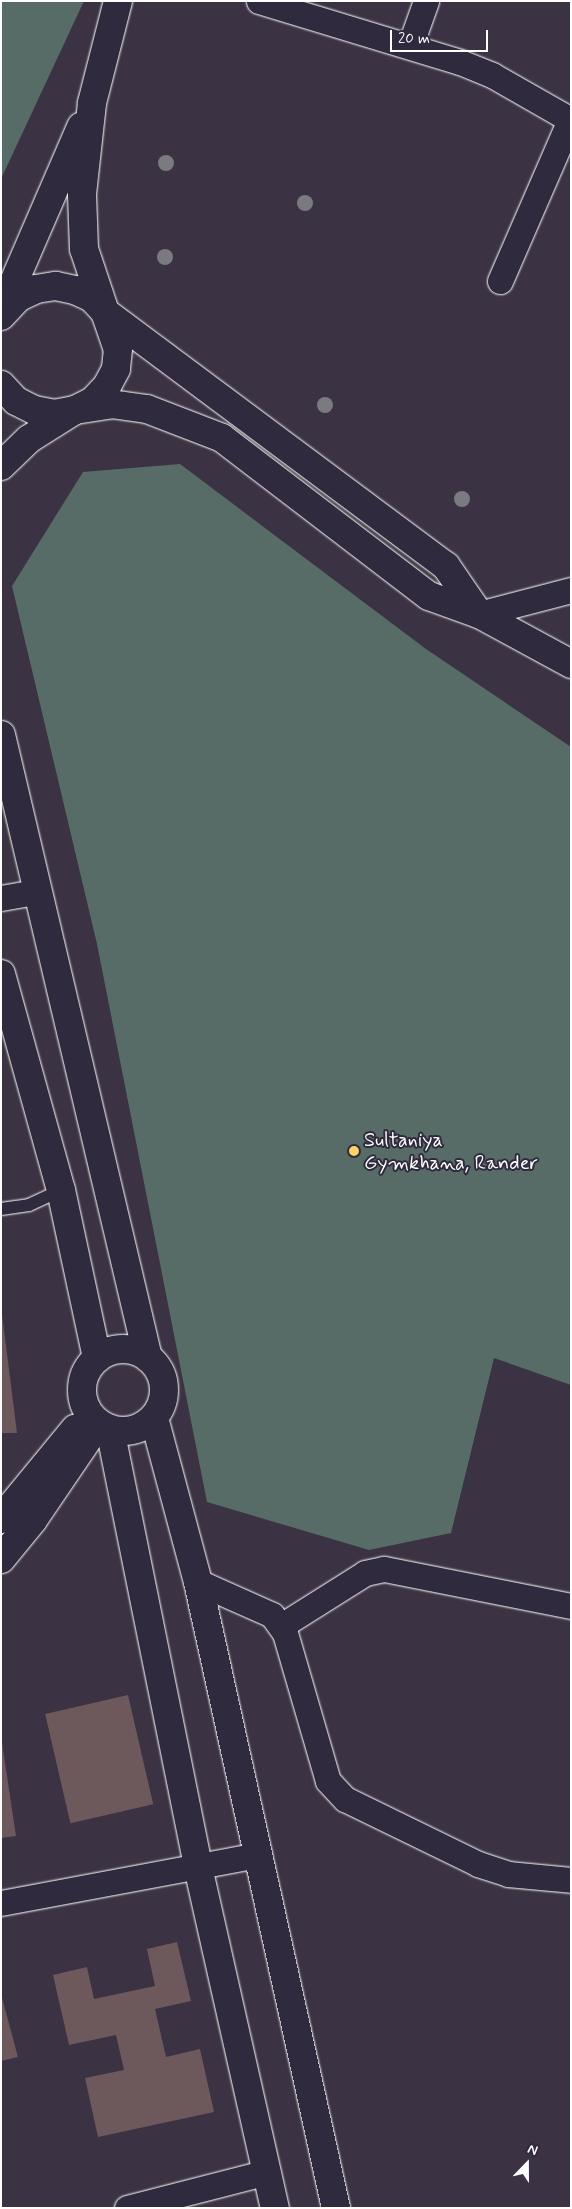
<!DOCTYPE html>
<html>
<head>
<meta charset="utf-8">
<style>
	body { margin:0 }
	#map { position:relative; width:572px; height:2209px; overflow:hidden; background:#3b3343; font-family:Mynerve,sans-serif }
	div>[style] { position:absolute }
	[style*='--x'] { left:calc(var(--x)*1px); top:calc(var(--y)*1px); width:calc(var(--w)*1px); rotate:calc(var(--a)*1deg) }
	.green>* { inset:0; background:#576c66 }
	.building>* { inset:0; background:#6d585b; transform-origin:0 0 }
	.roads { filter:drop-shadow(0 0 1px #fff) drop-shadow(0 0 1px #fff) }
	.service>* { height:12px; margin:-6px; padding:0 6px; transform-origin:6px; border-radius:6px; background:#2f2a3d }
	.minor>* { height:25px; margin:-12.5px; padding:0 12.5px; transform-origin:12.5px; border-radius:12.5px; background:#2f2a3d }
	.tertiary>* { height:28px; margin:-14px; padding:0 14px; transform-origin:14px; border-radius:14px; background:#2f2a3d }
	.secondary>* { height:28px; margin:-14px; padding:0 14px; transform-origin:14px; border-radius:14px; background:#2f2a3d }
	.secondary>.ring { margin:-14px; padding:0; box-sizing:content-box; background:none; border:28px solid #2f2a3d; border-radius:50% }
	.trees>* { width:16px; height:16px; margin:-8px; border-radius:50%; background:#797b80 }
	.dots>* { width:14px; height:14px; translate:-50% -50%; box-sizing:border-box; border:2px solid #2f2a3d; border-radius:50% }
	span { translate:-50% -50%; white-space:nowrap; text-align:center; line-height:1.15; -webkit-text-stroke:4px #2f2a3d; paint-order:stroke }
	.poi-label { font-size:20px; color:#fff }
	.left { translate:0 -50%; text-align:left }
	.frame { position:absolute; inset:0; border:2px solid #fff; pointer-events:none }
	.north { position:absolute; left:502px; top:2139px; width:50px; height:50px; -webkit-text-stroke:4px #2f2a3d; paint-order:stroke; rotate:22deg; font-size:14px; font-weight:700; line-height:20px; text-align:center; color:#fff }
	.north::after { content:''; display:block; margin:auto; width:18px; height:22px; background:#fff; clip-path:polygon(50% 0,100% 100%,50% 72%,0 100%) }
	.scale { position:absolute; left:390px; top:30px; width:98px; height:22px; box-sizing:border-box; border:2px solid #fff; border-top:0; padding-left:6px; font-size:15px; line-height:18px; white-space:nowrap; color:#fff; -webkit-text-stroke:4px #2f2a3d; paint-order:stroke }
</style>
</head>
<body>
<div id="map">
	<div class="green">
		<i style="clip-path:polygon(1px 1px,84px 1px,1px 179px)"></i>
		<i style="clip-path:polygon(180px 464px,426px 649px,571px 747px,571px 1385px,494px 1358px,451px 1533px,369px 1550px,207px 1502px,97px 944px,12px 586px,83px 472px)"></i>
	</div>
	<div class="building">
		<i style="clip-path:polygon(2px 1314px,17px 1433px,1px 1433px)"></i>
		<i style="left:128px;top:1695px;width:112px;height:85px;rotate:77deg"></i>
		<i style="clip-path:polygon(1px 1736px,16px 1836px,1px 1838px)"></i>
		<i style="clip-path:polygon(177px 1942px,191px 2001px,155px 2009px,166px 2057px,200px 2049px,214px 2112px,98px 2137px,85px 2078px,124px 2070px,116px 2035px,69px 2045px,53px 1975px,87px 1967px,94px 1999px,155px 1986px,147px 1949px)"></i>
		<i style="clip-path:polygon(1px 1994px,18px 2057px,1px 2061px)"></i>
	</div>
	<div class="roads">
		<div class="service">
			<i style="--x:1;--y:1209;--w:28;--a:-8"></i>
			<i style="--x:29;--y:1205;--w:35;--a:-25"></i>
		</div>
		<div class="minor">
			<i style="--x:259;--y:1;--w:210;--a:16.9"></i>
			<i style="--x:460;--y:62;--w:35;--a:22"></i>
			<i style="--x:492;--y:75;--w:91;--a:29.7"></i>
			<i style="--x:410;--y:46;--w:48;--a:-70.4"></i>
			<i style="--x:500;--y:281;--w:176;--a:-66.5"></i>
			<i style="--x:479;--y:614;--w:95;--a:-14.6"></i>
			<i style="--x:1;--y:898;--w:36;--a:-10"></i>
			<i style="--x:198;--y:1582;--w:81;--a:24"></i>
			<i style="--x:272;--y:1615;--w:22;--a:54"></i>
			<i style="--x:285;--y:1633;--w:154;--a:73.8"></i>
			<i style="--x:328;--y:1781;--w:25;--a:47"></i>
			<i style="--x:345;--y:1799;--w:148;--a:26"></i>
			<i style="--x:478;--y:1864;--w:32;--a:18"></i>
			<i style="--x:508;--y:1874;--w:63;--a:5.4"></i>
			<i style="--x:281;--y:1626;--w:99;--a:-32.2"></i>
			<i style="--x:365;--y:1573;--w:19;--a:-12"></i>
			<i style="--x:384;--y:1569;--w:191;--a:11.2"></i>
			<i style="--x:1;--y:1903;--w:261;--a:-10.6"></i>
			<i style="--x:127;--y:2208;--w:145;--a:-14.4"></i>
		</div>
		<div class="tertiary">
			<i style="--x:1;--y:312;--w:202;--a:-66.6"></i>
			<i style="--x:105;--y:312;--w:66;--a:-108.4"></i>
			<i style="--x:84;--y:249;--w:55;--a:-92.1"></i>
			<i style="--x:82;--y:194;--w:92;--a:-83.7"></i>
			<i style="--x:92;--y:103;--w:105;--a:-75.7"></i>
			<i style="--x:1;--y:1519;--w:117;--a:-50.6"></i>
			<i style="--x:1;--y:1559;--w:50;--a:-50.6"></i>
			<i style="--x:33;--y:1520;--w:117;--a:-55.8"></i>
		</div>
		<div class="secondary">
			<i style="--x:105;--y:312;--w:425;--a:36.7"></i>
			<i style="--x:446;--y:566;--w:58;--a:55.5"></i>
			<i style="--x:1;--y:316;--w:26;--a:-47"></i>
			<i style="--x:19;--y:297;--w:19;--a:-25"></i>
			<i style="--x:36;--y:289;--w:20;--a:-9"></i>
			<i style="--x:56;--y:286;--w:19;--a:12"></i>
			<i style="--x:75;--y:290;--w:19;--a:25"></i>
			<i style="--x:92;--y:298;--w:19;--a:47"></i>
			<i style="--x:105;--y:312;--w:39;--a:71"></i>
			<i style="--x:118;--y:349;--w:20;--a:96"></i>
			<i style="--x:116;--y:369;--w:19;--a:118"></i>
			<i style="--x:107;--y:386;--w:21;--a:133"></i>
			<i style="--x:93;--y:401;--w:20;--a:153"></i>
			<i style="--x:75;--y:410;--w:20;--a:169"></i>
			<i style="--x:55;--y:414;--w:21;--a:-169"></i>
			<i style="--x:34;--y:410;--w:20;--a:-153"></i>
			<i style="--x:16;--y:401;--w:22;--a:-133"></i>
			<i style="--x:1;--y:466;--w:39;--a:-44"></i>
			<i style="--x:29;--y:439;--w:54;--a:-32.2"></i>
			<i style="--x:75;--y:410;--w:36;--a:-9"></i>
			<i style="--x:111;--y:404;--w:36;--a:8"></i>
			<i style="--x:147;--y:409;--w:80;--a:21.1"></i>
			<i style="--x:222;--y:438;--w:260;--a:37.4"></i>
			<i style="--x:429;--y:596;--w:53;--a:19.8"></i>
			<i style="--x:479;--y:614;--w:105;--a:28.5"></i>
			<i style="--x:1;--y:735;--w:640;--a:76.72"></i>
			<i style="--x:1;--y:974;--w:224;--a:74.5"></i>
			<i style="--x:61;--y:1190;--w:172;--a:77.9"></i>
			<i class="ring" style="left:82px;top:1349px;width:54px;height:54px"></i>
			<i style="--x:154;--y:1418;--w:170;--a:75"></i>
			<i style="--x:198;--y:1582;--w:641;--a:77.57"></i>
			<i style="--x:110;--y:1429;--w:447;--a:78.6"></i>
			<i style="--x:198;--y:1867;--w:350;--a:77.3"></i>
		</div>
	</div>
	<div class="trees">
		<i style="left:166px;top:163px"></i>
		<i style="left:305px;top:203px"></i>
		<i style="left:165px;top:257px"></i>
		<i style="left:325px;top:405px"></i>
		<i style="left:462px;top:499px"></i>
	</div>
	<div class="dots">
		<i style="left:354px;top:1151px;background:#ffd166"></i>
	</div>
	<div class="poi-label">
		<span class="left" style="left:364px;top:1152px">Sultaniya<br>Gymkhana, Rander</span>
	</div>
	<div class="frame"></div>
	<div class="north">N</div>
	<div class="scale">20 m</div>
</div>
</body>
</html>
